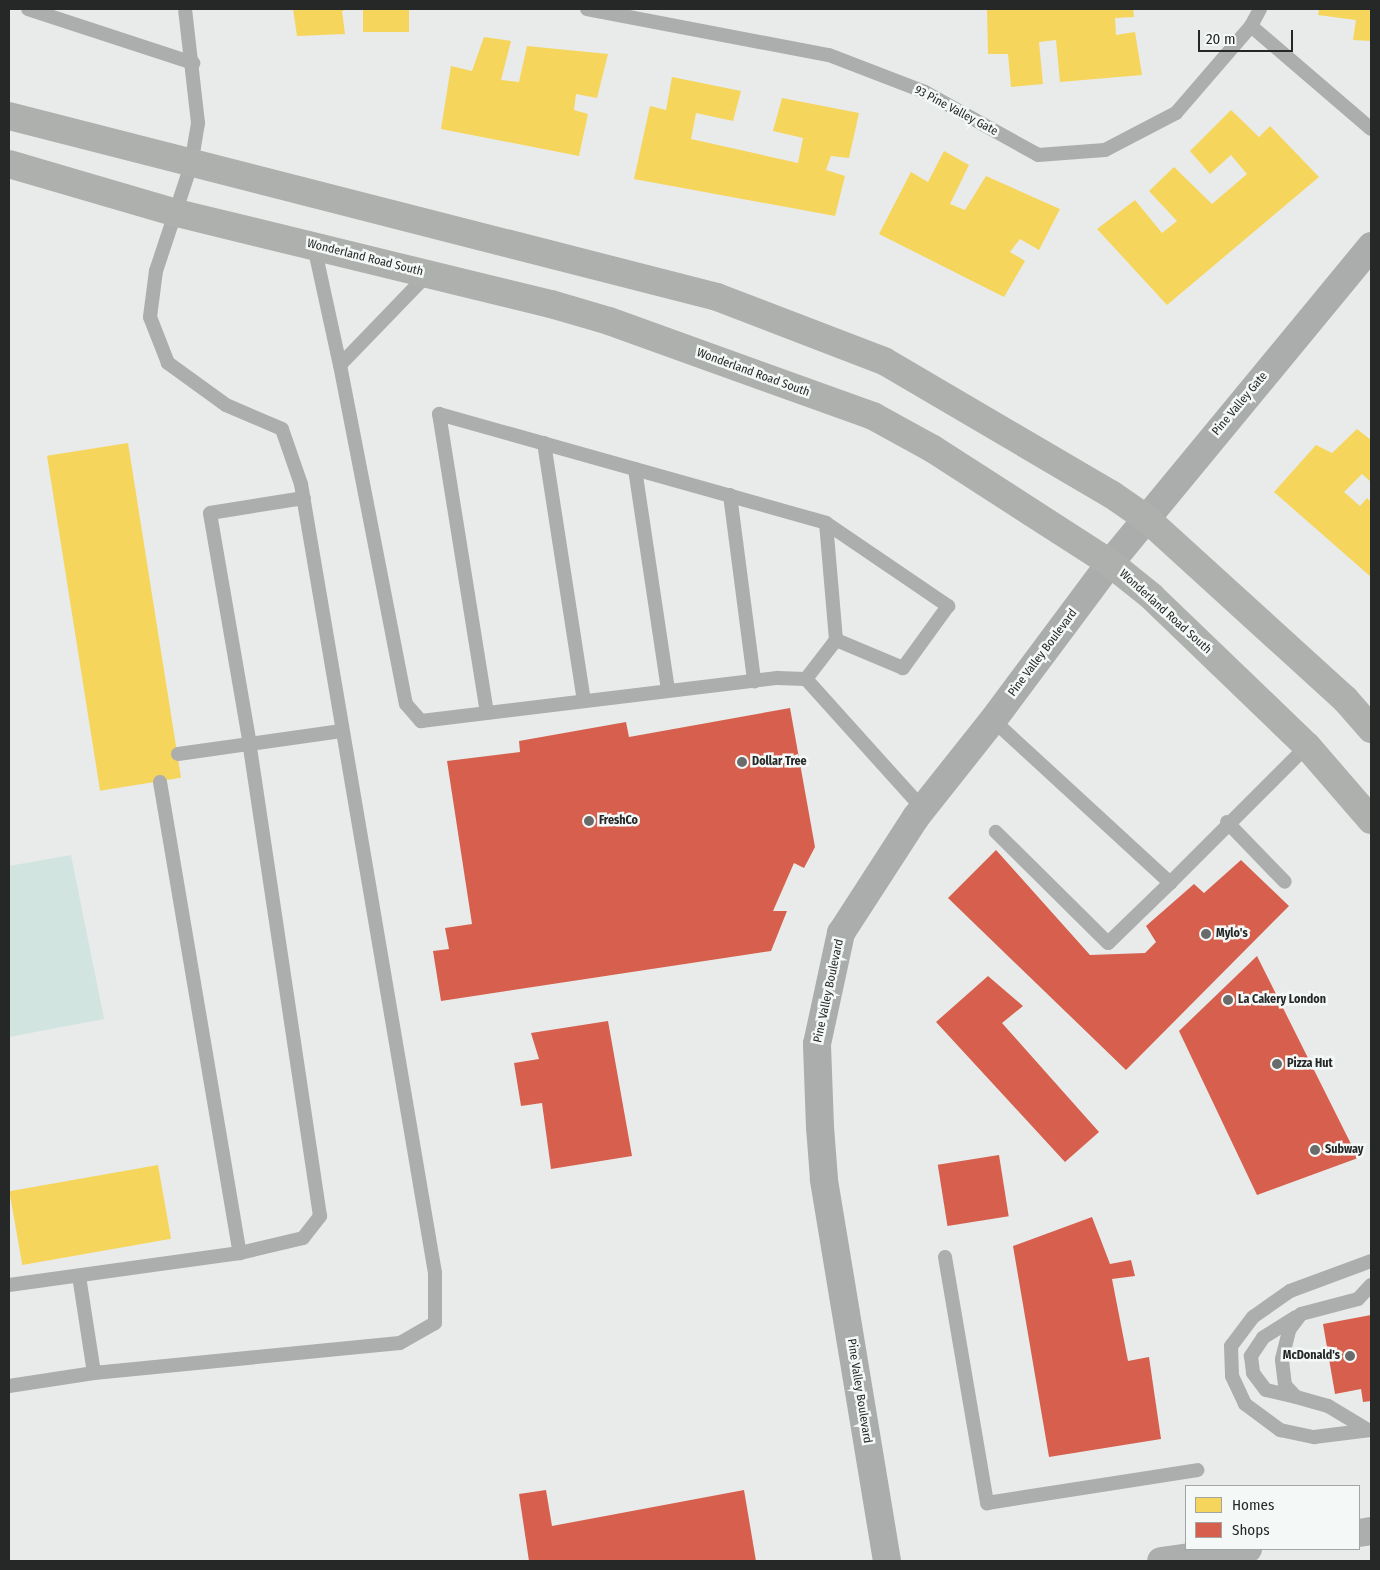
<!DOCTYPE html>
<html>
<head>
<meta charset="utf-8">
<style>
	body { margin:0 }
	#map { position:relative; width:1380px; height:1570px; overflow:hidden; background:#e8ebea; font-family:"Fira Sans Condensed",sans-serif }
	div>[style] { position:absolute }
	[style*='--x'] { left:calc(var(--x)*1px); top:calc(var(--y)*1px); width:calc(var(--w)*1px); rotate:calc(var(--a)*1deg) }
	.green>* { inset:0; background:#d1e4df }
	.homes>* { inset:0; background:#f6d55c; transform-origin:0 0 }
	.shops>* { inset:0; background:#d6604d; transform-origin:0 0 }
	.lane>* { height:14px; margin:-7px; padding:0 7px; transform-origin:7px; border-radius:7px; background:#acadad }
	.street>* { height:28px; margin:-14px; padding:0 14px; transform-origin:14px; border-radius:14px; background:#acadad }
	.secondary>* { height:28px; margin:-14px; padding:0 14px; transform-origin:14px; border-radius:14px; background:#abacac }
	.primary>* { height:28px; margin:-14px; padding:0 14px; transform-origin:14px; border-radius:14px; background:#aeb0ae }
	.dots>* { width:14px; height:14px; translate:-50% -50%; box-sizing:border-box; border:2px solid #f4f9f8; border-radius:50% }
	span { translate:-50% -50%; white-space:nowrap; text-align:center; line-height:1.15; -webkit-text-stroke:5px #f4f9f8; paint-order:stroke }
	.street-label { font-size:12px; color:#262827 }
	.poi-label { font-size:12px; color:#262827; font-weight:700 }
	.left { translate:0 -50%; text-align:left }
	.right { translate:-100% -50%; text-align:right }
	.frame { position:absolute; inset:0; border:10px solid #262827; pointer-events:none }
	.legend { position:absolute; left:1185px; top:1485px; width:175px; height:65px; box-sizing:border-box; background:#f4f9f8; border:1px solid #a2a5a4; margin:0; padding:6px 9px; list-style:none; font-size:15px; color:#262827 }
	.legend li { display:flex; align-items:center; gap:10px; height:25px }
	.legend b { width:25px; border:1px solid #a2a5a4 }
	.scale { position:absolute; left:1198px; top:30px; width:95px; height:22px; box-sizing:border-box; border:2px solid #262827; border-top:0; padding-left:6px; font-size:15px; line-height:18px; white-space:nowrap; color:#262827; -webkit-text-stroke:4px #f4f9f8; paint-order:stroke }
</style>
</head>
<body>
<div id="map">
	<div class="green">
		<i style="clip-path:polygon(71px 855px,104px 1019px,9px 1037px,9px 866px)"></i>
	</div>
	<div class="homes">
		<i style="clip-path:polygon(293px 9px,349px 9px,342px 11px,345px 34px,297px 36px)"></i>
		<i style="left:363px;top:9px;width:46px;height:23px"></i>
		<i style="clip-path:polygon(987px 9px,1133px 9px,1134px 17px,1115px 18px,1116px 35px,1135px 32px,1142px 75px,1060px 82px,1056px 40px,1039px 42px,1043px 84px,1011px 87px,1008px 54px,988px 54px)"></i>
		<i style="clip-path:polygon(1319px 9px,1371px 9px,1371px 41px,1353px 40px,1356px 20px,1318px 15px)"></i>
		<i style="clip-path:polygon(484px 37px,511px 41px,501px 80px,519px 82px,527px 46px,608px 54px,597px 98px,576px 94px,574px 110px,588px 114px,579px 156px,441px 129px,451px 66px,472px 71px)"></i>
		<i style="clip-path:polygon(672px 77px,741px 91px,733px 121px,696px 113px,691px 139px,798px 163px,803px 138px,773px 131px,782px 98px,859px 113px,849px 158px,831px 156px,826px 170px,845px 176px,835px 216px,634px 179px,650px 106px,666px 110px)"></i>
		<i style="clip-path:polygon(1231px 110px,1259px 137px,1270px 126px,1319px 177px,1167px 305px,1097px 229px,1135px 200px,1162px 233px,1177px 221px,1149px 191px,1174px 167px,1212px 204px,1247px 174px,1231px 155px,1210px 174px,1190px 151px)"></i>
		<i style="clip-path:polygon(944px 151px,969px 165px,950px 204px,965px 210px,986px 176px,1060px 209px,1039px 250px,1020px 239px,1010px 252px,1025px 261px,1004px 297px,879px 234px,911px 172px,928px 182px)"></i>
		<i style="clip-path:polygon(1357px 429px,1371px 440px,1371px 482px,1362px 474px,1344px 492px,1360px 506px,1367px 498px,1371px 502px,1371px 577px,1274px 492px,1316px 445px,1332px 453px)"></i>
		<i style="left:128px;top:443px;width:339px;height:82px;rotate:81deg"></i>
		<i style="left:158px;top:1165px;width:75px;height:151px;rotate:80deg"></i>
	</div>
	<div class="shops">
		<i style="clip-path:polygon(790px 708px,815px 847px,804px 868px,794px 863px,773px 911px,787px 911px,771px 951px,441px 1001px,433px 951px,449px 949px,445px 928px,472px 924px,447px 761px,520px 752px,519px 741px,626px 722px,629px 737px)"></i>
		<i style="clip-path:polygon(996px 850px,1090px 955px,1145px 953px,1156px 942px,1146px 926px,1194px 884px,1204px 893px,1241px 860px,1289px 906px,1126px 1070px,948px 898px)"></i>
		<i style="clip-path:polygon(1257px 956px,1358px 1158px,1257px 1195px,1179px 1031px)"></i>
		<i style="clip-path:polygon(988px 976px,1023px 1006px,1002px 1023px,1099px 1132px,1065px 1162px,936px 1022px)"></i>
		<i style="clip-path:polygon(608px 1021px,632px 1156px,551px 1169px,542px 1103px,521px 1106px,514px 1063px,539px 1059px,531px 1033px)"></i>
		<i style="left:999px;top:1155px;width:62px;height:62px;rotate:81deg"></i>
		<i style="clip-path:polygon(1092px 1217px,1110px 1264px,1131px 1260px,1135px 1276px,1112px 1279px,1128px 1361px,1149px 1357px,1161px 1439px,1049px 1457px,1013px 1246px)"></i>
		<i style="clip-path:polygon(1371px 1315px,1371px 1401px,1363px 1402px,1361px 1389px,1335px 1394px,1323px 1324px)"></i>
		<i style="clip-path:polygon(546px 1490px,552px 1526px,744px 1490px,756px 1561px,529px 1561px,519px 1494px)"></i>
	</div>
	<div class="lane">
		<i style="--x:28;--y:9;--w:174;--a:18.1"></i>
		<i style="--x:587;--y:9;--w:246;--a:10.8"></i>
		<i style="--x:829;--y:55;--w:103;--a:21.1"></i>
		<i style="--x:925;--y:92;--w:129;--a:29.1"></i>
		<i style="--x:1038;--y:155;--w:67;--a:-4.3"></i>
		<i style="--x:1105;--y:150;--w:80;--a:-27.5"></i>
		<i style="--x:1176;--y:113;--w:115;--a:-49.2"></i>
		<i style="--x:1251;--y:26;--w:19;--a:-62"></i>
		<i style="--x:1251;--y:26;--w:158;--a:40.6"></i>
		<i style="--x:314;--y:246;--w:122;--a:77.7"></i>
		<i style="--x:340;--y:365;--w:127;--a:-46"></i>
		<i style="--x:340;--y:365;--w:345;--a:79"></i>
		<i style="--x:406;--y:704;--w:23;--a:49"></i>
		<i style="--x:421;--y:721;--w:359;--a:-6.9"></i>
		<i style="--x:777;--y:678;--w:29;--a:2"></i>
		<i style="--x:806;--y:679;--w:175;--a:48"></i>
		<i style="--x:544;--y:443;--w:261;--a:81.2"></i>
		<i style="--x:635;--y:469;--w:224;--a:81.5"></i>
		<i style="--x:730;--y:495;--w:188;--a:82.6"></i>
		<i style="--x:826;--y:523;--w:117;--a:85.1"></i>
		<i style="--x:487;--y:713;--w:303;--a:-99.1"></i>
		<i style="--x:439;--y:414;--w:402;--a:15.7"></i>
		<i style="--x:826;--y:523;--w:148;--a:34.2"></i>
		<i style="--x:948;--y:606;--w:77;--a:126"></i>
		<i style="--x:903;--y:668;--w:73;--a:-157.3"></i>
		<i style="--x:836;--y:640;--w:49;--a:127.6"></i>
		<i style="--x:993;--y:720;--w:241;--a:42.6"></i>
		<i style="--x:1170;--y:883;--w:86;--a:135.9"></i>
		<i style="--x:1108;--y:943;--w:158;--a:-135.3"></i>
		<i style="--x:178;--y:754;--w:165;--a:-8"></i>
		<i style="--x:160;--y:782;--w:478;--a:80.4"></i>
		<i style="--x:1227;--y:822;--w:83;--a:46"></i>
		<i style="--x:1170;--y:883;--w:194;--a:-45"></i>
		<i style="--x:945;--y:1257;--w:250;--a:80.3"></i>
		<i style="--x:987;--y:1503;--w:213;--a:-8.9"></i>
		<i style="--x:1371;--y:1261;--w:86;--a:159.7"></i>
		<i style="--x:1290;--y:1291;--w:45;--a:144.9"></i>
		<i style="--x:1253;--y:1317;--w:36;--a:127"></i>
		<i style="--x:1231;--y:1346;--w:30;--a:88"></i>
		<i style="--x:1232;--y:1376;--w:31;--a:65"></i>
		<i style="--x:1245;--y:1404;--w:44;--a:36.6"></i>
		<i style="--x:1280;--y:1430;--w:35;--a:12"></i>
		<i style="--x:1314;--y:1437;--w:57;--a:-7"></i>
		<i style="--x:79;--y:1276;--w:98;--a:81.2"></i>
		<i style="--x:9;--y:1285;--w:233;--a:-7.9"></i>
		<i style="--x:240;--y:1253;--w:65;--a:-13.4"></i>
		<i style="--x:303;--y:1238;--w:28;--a:-52"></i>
		<i style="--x:320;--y:1216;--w:476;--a:-98.5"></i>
		<i style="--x:250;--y:745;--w:235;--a:-99.8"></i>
		<i style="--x:210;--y:513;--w:95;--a:-9.1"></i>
		<i style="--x:1296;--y:1317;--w:39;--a:148"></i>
		<i style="--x:1263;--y:1338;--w:22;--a:124"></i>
		<i style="--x:1251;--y:1356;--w:17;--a:83"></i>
		<i style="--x:1253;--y:1373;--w:21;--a:53"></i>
		<i style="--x:1266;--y:1390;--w:31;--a:13"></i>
		<i style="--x:9;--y:1386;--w:86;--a:-8.7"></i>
		<i style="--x:94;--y:1373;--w:307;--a:-5.6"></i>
		<i style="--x:400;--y:1343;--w:40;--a:-29.7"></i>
		<i style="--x:435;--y:1323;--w:50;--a:-90"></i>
		<i style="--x:435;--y:1273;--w:800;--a:-99.64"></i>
		<i style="--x:301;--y:484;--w:58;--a:-109.1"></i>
		<i style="--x:282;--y:429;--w:61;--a:-156.8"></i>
		<i style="--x:226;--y:405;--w:72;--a:-144.1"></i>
		<i style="--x:168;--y:363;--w:49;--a:-111.4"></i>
		<i style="--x:150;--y:317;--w:46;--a:-82.6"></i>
		<i style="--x:156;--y:271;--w:112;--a:-71.7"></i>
		<i style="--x:191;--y:165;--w:43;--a:-80.5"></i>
		<i style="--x:198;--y:123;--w:115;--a:-96.5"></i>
		<i style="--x:1368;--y:1430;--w:47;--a:-149"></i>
		<i style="--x:1328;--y:1406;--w:33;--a:-164"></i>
		<i style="--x:1296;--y:1397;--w:16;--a:-133"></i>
		<i style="--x:1285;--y:1385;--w:26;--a:-97"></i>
		<i style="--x:1282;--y:1359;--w:30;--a:-76"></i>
		<i style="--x:1289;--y:1330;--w:20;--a:-53"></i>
		<i style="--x:1301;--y:1314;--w:59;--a:-14.7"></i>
		<i style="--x:1358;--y:1299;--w:19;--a:-47"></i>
	</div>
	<div class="street">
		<i style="--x:1359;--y:1533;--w:12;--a:-9"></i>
		<i style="--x:1161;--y:1561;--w:88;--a:-7.9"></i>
	</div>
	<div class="secondary">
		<i style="--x:887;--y:1561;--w:387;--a:-99.4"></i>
		<i style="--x:824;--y:1179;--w:52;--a:-94.4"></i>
		<i style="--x:820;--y:1127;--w:83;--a:-92.1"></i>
		<i style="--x:817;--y:1044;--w:114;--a:-77.8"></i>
		<i style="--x:841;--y:933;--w:138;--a:-57.1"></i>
		<i style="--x:916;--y:817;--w:124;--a:-51.6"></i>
		<i style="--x:993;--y:720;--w:196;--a:-53.3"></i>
		<i style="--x:1110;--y:563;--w:411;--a:-50.5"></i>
	</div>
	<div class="primary">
		<i style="--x:9;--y:116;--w:731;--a:14.34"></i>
		<i style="--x:717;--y:297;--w:179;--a:21"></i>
		<i style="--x:884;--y:361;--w:263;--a:30.4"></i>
		<i style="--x:1111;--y:494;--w:44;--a:34.8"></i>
		<i style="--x:1147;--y:519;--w:268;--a:42.3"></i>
		<i style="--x:1345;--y:699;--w:40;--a:49"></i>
		<i style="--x:9;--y:164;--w:175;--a:16.3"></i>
		<i style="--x:177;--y:213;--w:385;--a:13.7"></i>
		<i style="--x:551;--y:304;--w:60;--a:16.3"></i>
		<i style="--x:609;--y:321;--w:281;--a:19.8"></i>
		<i style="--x:873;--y:416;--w:68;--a:28.8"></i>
		<i style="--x:933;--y:449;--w:211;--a:32.8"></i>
		<i style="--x:1110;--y:563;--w:53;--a:38.8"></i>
		<i style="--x:1151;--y:596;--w:216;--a:43.9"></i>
		<i style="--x:1307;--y:746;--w:98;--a:49.1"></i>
	</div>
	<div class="dots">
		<i style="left:742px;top:762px;background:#6a6c6b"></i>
		<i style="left:589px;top:821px;background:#6a6c6b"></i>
		<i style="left:1206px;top:934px;background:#6a6c6b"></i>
		<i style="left:1228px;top:1000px;background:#6a6c6b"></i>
		<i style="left:1277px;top:1064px;background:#6a6c6b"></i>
		<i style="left:1315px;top:1150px;background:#6a6c6b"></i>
		<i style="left:1350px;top:1356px;background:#6a6c6b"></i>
	</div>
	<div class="street-label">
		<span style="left:956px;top:111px;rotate:28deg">93 Pine Valley Gate</span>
		<span style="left:365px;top:258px;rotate:14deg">Wonderland Road South</span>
		<span style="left:753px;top:373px;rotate:20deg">Wonderland Road South</span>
		<span style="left:1240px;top:404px;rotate:-50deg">Pine Valley Gate</span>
		<span style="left:1165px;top:612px;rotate:42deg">Wonderland Road South</span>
		<span style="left:1043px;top:653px;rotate:-53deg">Pine Valley Boulevard</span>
		<span style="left:829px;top:991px;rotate:-78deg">Pine Valley Boulevard</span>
		<span style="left:859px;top:1391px;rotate:81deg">Pine Valley Boulevard</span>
	</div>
	<div class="poi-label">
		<span class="left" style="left:752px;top:762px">Dollar Tree</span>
		<span class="left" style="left:599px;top:821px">FreshCo</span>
		<span class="left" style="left:1216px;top:934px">Mylo's</span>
		<span class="left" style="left:1238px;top:1000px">La Cakery London</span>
		<span class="left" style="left:1287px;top:1064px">Pizza Hut</span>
		<span class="left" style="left:1325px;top:1150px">Subway</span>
		<span class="right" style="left:1340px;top:1356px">McDonald's</span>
	</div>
	<div class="frame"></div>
	<ul class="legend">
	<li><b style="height:14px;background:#f6d55c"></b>Homes</li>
	<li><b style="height:14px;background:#d6604d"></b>Shops</li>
	</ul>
	<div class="scale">20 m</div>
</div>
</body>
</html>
